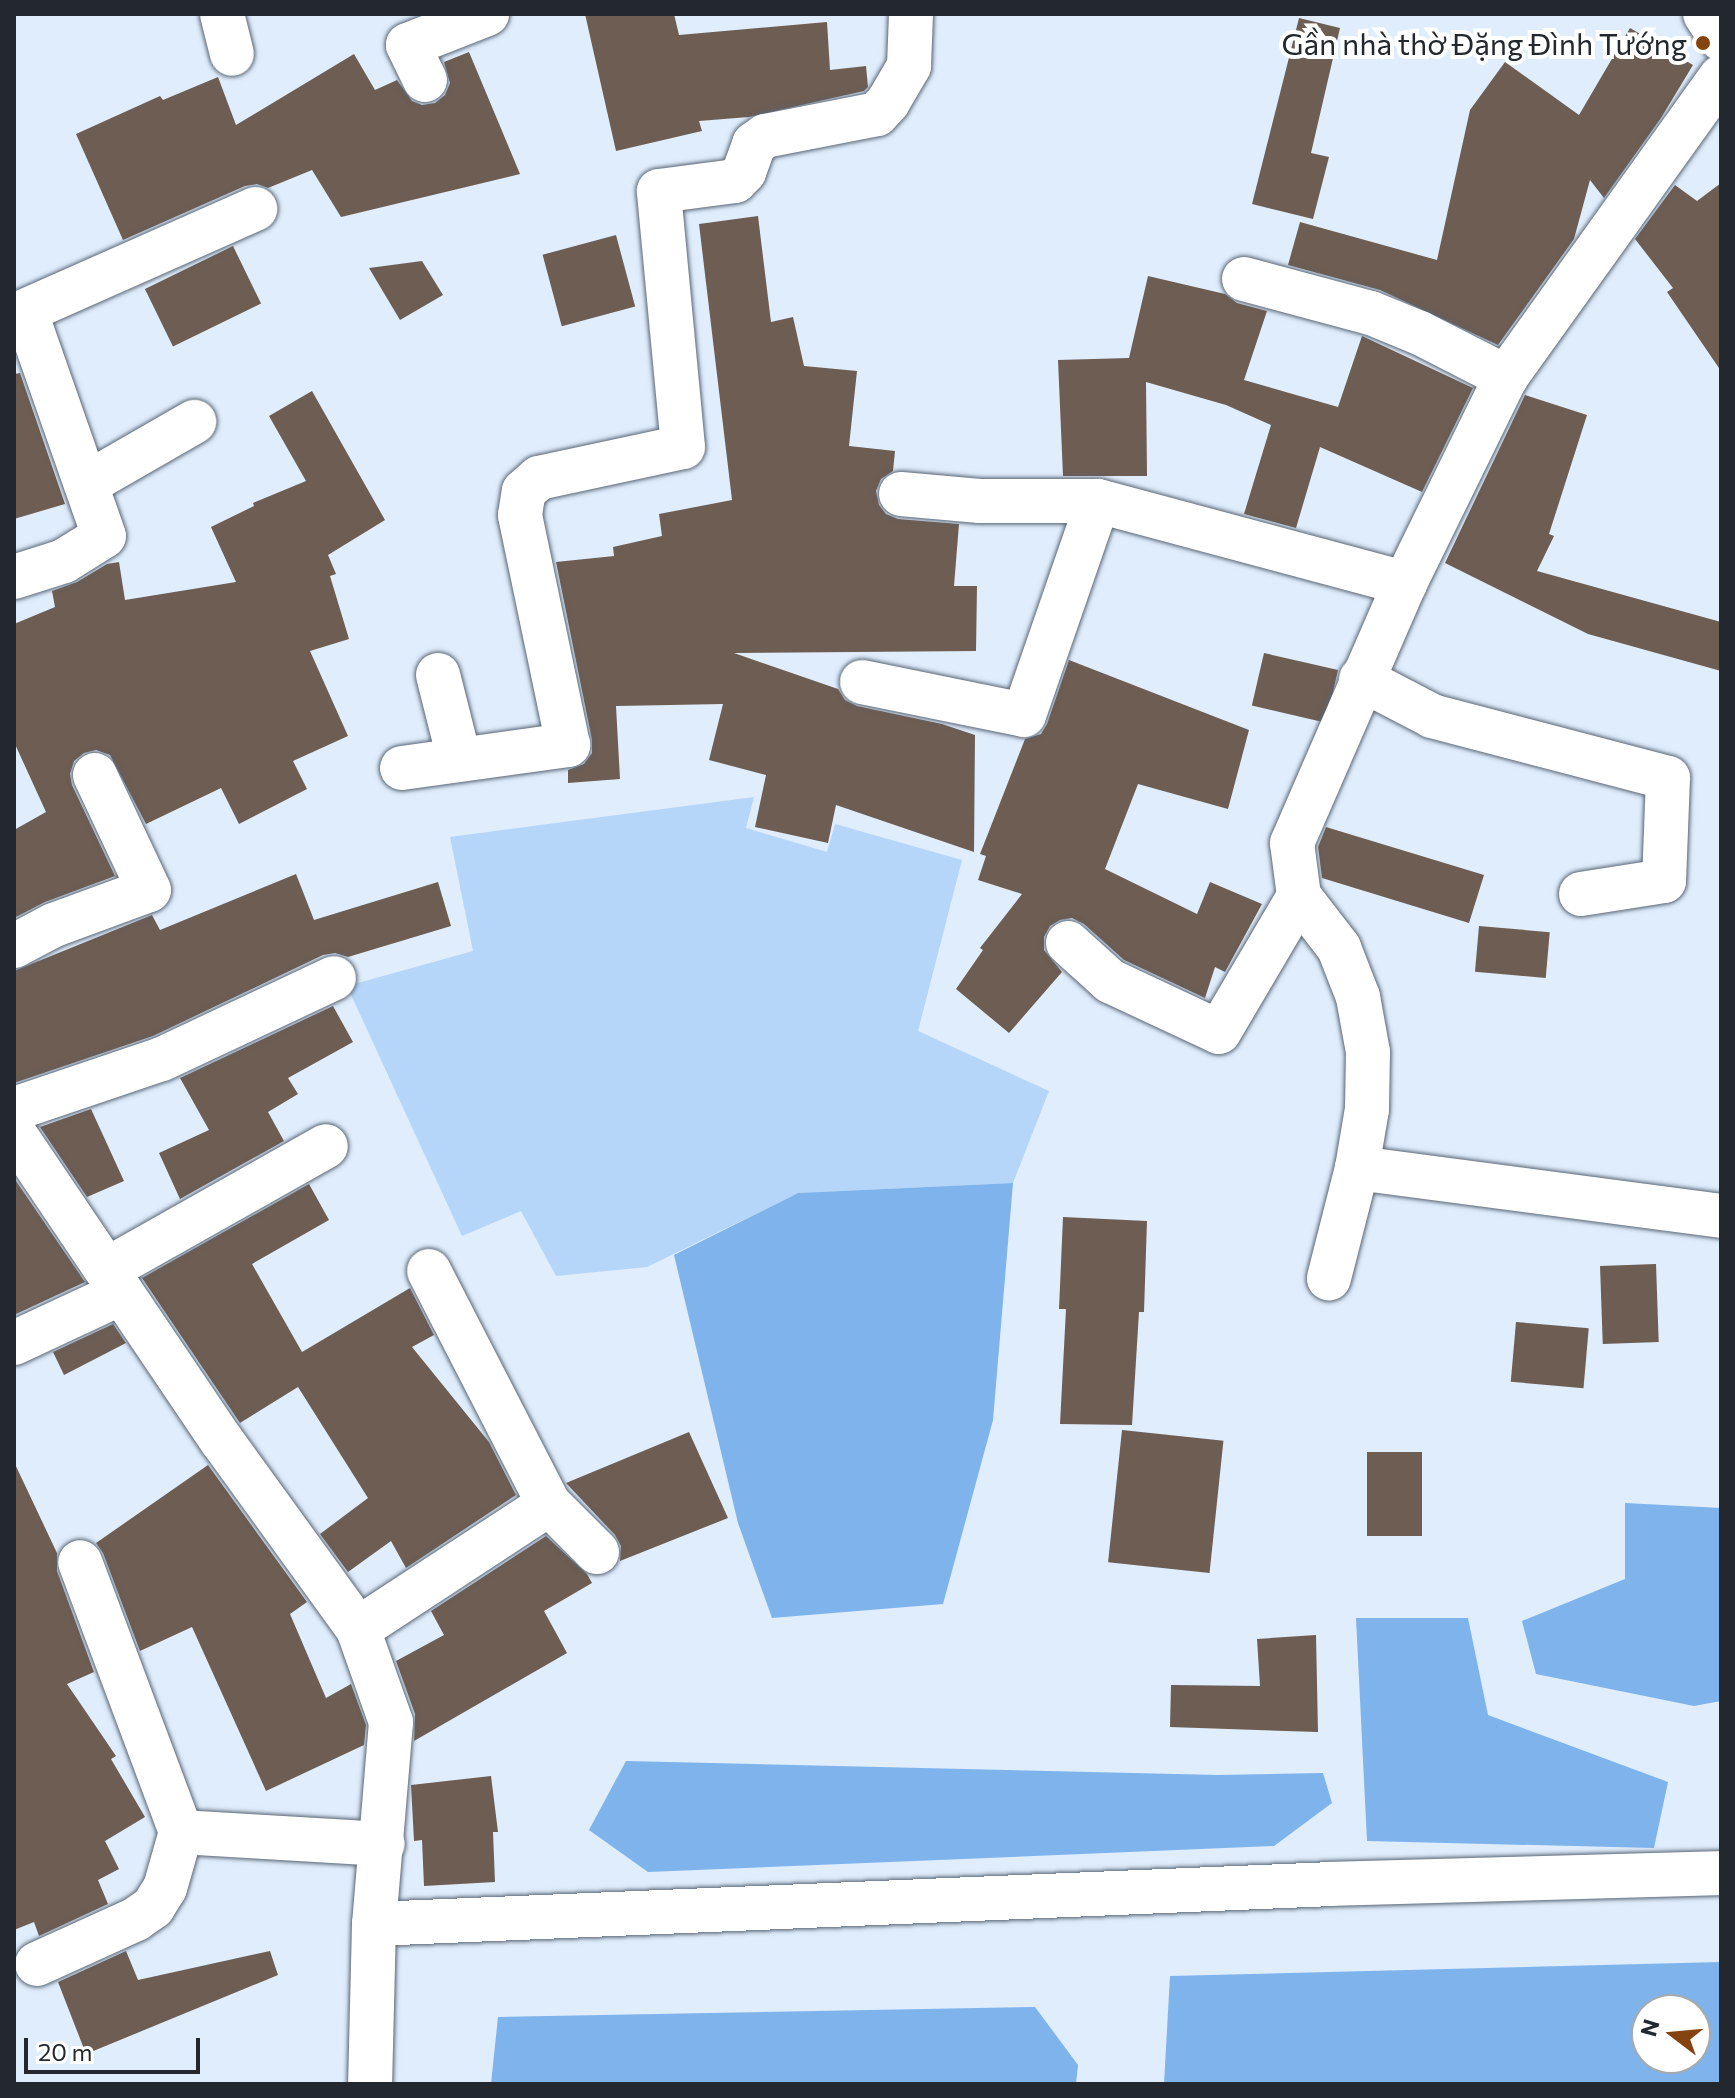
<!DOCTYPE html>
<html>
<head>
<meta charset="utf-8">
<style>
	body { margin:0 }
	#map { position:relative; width:1735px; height:2098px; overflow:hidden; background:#dfedfd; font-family:Commissioner,sans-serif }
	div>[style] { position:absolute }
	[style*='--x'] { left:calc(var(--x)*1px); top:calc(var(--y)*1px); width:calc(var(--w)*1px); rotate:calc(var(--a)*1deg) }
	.green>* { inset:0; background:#b6d6f9 }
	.water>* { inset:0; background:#7eb3eb }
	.building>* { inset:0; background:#6d5d53; transform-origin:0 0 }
	.roads { filter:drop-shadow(0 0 2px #596573) drop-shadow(0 0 2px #596573) }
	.street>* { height:44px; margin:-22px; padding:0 22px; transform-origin:22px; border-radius:22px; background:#fff }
	.secondary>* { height:44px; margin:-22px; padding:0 22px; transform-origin:22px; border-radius:22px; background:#fff }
	.dots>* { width:22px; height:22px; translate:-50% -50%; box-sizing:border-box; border:4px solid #fff; border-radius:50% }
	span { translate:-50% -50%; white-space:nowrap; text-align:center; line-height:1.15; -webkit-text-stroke:8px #fff; paint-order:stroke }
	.poi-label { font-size:30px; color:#22282d }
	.right { translate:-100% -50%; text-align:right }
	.frame { position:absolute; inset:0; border:16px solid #22282d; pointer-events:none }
	.north { position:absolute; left:1631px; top:1994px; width:80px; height:80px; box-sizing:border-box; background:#fff; border:2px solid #a7a9ab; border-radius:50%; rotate:286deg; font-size:22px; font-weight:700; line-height:32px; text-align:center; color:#22282d }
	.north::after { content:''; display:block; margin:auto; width:28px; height:36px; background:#854310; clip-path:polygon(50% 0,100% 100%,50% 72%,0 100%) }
	.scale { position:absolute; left:24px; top:2038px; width:176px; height:36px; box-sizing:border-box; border:4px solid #22282d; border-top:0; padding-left:10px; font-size:24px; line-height:28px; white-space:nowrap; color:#22282d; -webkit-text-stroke:6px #fff; paint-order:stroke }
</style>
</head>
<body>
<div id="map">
	<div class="green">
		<i style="clip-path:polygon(754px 797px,746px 828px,827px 852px,835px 824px,962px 860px,918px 1031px,1049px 1091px,1013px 1183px,798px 1193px,647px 1267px,556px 1276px,521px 1211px,462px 1236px,347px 986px,473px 951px,450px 837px)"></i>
	</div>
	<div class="water">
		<i style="clip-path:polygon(1013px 1183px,993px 1420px,943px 1604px,772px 1618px,738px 1523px,674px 1255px,798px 1193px)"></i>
		<i style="clip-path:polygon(1625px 1503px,1721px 1508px,1721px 1701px,1694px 1706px,1536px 1674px,1522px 1621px,1625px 1579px)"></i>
		<i style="clip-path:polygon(1356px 1618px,1468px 1618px,1488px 1715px,1668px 1782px,1654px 1848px,1367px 1841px)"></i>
		<i style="clip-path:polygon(626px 1761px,1218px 1775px,1323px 1773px,1332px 1803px,1274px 1846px,648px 1872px,589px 1830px)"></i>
		<i style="clip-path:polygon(evenodd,1721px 1962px,1721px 2084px,1164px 2084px,1170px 1976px,1721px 1962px,1695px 2010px,1695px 2058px,1647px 2058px,1647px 2010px,1695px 2010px)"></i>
		<i style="clip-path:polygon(1035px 2007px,1078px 2065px,1076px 2084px,491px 2084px,498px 2017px)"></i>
	</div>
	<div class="building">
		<i style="clip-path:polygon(585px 14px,674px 14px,679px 35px,827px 22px,830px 70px,866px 66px,868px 87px,864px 91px,749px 117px,699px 121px,702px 131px,616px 151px)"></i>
		<i style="clip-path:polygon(1299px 18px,1340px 28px,1311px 153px,1329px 157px,1313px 219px,1252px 204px)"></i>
		<i style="clip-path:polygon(1630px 28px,1693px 65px,1661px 118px,1604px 198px,1590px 180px,1574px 239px,1498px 345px,1380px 290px,1288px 265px,1300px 222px,1437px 260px,1470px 110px,1505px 62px,1579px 115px)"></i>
		<i style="clip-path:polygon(469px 52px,520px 174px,341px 217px,312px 170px,268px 188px,257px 184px,245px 186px,123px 240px,76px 134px,160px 96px,163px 100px,218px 77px,236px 125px,354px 54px,375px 90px,397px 80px,412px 101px,422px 105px,435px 103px,445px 95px,450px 83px,444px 62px)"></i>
		<i style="clip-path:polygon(1721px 183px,1721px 371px,1667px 292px,1673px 288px,1635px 239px,1675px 185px,1697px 201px)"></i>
		<i style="clip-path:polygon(758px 216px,771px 322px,793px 317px,804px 366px,857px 371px,849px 446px,895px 451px,893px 471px,881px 479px,876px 491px,879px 505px,886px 514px,898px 519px,959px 524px,954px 586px,977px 586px,976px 651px,734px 653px,838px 689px,845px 700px,857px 706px,942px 724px,975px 735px,974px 852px,836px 805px,828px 843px,755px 827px,766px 775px,709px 760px,723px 704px,616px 706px,620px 779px,568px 783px,568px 770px,584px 764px,592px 753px,592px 740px,556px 562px,614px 556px,613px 547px,662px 536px,659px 514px,732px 500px,699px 224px)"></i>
		<i style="left:616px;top:235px;width:74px;height:76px;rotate:75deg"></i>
		<i style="left:233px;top:246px;width:64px;height:98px;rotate:64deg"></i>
		<i style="clip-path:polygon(422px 261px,443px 295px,400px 320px,369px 268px)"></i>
		<i style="clip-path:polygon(1148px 276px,1225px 294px,1237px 303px,1267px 311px,1244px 380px,1338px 407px,1362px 336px,1473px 388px,1422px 492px,1320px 447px,1296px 528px,1244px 514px,1271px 425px,1226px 405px,1146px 382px,1147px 476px,1063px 476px,1058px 360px,1129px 358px)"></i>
		<i style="clip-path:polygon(20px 373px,65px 504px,14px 519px,14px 374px)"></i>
		<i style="clip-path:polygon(312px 391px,385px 520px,328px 555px,336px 574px,330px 576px,349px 639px,310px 651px,348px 736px,293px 761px,307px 789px,239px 824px,221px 788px,146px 824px,110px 755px,96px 750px,84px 753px,74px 761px,70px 774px,72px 785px,115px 876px,45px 902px,14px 918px,14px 830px,46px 812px,14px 742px,14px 624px,55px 607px,52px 591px,77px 582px,107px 564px,119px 562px,125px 600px,236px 582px,211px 527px,254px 506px,253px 503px,306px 481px,269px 416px)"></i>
		<i style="clip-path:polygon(1525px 395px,1587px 415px,1549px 534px,1554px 536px,1537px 571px,1721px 622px,1721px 671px,1588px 634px,1445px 563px)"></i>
		<i style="left:1264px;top:653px;width:76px;height:54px;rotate:13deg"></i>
		<i style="clip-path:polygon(1069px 660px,1249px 730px,1228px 809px,1138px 784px,1105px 869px,1197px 914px,1210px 882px,1262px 904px,1225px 972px,1215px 967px,1205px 998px,1124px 960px,1084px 924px,1072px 918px,1060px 920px,1050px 926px,1044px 937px,1044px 950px,1062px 972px,1009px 1033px,956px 989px,983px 950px,980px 948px,1022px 894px,978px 880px,986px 856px,980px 854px,1025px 739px,1041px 734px,1047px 724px)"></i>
		<i style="clip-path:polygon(1326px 827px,1484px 875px,1469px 923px,1322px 878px,1318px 847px)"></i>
		<i style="clip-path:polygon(296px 874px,314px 920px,438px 882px,451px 926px,348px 957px,335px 953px,323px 955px,153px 1036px,14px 1083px,14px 971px,152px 915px,160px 930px)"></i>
		<i style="left:1479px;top:926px;width:71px;height:46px;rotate:5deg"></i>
		<i style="clip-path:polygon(333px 1006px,353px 1042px,288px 1078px,298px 1094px,268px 1112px,284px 1141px,180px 1199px,159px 1153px,209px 1130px,180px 1078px)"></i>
		<i style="clip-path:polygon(91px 1109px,124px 1181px,87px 1197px,40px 1127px)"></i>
		<i style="clip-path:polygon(14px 1178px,85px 1282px,14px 1315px)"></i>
		<i style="clip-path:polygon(309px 1184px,329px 1220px,252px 1264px,302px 1352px,410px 1288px,434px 1335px,412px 1347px,489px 1442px,516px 1495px,406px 1568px,391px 1541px,348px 1572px,320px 1534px,368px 1498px,298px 1387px,240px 1423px,142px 1278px)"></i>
		<i style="clip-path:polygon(1063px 1217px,1147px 1221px,1144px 1312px,1139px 1312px,1132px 1425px,1060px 1424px,1066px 1309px,1059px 1309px)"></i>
		<i style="left:1656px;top:1264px;width:78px;height:56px;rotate:88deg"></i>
		<i style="left:1516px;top:1322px;width:73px;height:60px;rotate:5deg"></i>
		<i style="clip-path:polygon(113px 1324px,126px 1343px,64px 1375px,53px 1352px)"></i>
		<i style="left:1122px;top:1430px;width:102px;height:133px;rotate:6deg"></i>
		<i style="clip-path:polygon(689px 1432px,728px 1518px,620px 1561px,621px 1546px,615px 1535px,566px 1483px)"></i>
		<i style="left:1367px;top:1452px;width:55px;height:84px"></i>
		<i style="clip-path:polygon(14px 1462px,57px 1553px,57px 1571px,94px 1672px,67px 1684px,116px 1756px,111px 1759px,145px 1817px,105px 1841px,119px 1869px,98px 1880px,108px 1904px,39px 1936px,34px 1922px,14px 1930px)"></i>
		<i style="clip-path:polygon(208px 1465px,307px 1602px,290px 1614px,326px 1698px,351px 1684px,366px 1725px,364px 1745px,266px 1791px,192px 1627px,140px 1651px,103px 1553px,96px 1543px)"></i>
		<i style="clip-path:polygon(546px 1536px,587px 1574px,592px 1583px,544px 1611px,567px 1653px,414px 1741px,415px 1714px,396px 1661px,444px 1635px,431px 1611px)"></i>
		<i style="clip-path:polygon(1316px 1635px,1318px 1732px,1170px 1727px,1171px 1685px,1260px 1686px,1257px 1639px)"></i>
		<i style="clip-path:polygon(491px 1776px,498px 1832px,493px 1832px,495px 1882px,424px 1886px,422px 1840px,414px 1841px,411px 1785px)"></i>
		<i style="clip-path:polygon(126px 1951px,138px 1980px,270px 1951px,278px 1975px,86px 2054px,58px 1982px)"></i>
	</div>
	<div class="roads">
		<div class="street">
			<i style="--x:222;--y:14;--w:41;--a:76"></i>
			<i style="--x:425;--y:80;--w:39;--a:-116"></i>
			<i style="--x:408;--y:45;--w:85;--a:-21.4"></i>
			<i style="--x:1244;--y:279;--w:131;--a:15"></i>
			<i style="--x:1371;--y:313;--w:53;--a:22.2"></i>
			<i style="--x:1420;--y:333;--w:97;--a:27.1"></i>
			<i style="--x:86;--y:484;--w:125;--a:-29.9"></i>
			<i style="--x:901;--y:494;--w:79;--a:5.1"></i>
			<i style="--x:980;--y:501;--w:118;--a:0"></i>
			<i style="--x:1098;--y:501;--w:318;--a:15"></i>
			<i style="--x:14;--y:577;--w:52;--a:-17.7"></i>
			<i style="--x:64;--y:561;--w:47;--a:-32"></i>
			<i style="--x:104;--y:536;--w:238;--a:-109.3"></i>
			<i style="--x:25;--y:311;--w:252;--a:-23.9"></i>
			<i style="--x:438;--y:675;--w:86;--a:75.8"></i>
			<i style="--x:1361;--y:679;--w:80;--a:27.5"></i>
			<i style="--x:1432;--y:716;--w:244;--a:14.7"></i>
			<i style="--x:1668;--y:778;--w:103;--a:92.2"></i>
			<i style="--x:1664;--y:881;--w:84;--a:171.1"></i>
			<i style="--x:862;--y:682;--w:165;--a:11.5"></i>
			<i style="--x:1024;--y:715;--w:226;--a:-70.9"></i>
			<i style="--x:402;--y:768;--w:168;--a:-7.9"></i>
			<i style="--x:568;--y:745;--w:235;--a:-101.8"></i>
			<i style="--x:520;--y:515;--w:24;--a:-81"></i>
			<i style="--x:524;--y:491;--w:20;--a:-41"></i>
			<i style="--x:539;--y:478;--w:147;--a:-12.1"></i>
			<i style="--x:683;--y:447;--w:257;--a:-95.4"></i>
			<i style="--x:659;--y:191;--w:77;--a:-7.5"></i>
			<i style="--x:735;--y:181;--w:13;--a:-45"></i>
			<i style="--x:744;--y:172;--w:30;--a:-70"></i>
			<i style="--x:754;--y:144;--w:14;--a:-36"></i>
			<i style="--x:765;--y:136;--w:114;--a:-11.1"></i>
			<i style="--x:877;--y:114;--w:16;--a:-47"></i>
			<i style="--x:888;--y:102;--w:42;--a:-59.7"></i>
			<i style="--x:909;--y:66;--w:52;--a:-87.8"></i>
			<i style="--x:1299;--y:896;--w:66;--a:52.4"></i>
			<i style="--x:1339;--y:948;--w:53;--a:68.8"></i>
			<i style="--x:1358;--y:997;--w:56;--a:79.7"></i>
			<i style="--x:1368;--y:1052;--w:57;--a:91"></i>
			<i style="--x:1367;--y:1109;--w:60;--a:99.6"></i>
			<i style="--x:1357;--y:1168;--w:114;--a:104.3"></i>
			<i style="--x:1068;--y:943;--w:57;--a:42.1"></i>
			<i style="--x:1110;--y:981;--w:120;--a:25.1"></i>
			<i style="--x:1219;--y:1032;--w:158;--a:-59.5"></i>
			<i style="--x:1299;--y:896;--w:53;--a:-97.5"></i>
			<i style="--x:1292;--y:843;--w:283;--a:-66.5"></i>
			<i style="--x:1405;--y:583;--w:229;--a:-63.9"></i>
			<i style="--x:1506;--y:377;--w:369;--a:-54.4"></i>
			<i style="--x:14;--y:946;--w:45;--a:-27.7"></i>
			<i style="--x:54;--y:925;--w:101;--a:-20.2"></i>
			<i style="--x:149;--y:890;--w:127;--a:-115.2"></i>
			<i style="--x:14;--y:1109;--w:156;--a:-18.7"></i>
			<i style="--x:162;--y:1059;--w:190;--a:-25.2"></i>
			<i style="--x:14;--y:1133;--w:372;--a:56"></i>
			<i style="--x:222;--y:1441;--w:232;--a:54.1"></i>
			<i style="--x:358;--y:1629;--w:99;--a:70.5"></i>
			<i style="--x:391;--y:1722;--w:203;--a:94.8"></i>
			<i style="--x:374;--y:1924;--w:160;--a:91.4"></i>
			<i style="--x:1357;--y:1168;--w:367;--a:7.5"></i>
			<i style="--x:108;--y:1269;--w:250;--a:-29.4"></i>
			<i style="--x:429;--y:1271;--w:262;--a:62.8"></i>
			<i style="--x:549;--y:1504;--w:68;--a:45"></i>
			<i style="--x:14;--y:1343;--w:118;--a:-25"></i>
			<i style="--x:358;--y:1629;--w:228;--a:-33.2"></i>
			<i style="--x:181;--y:1832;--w:202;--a:3.4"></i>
			<i style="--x:374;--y:1924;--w:958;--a:-2.39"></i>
			<i style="--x:1331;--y:1884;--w:390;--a:-1.6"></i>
			<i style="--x:37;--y:1964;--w:109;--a:-24.4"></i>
			<i style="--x:136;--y:1919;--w:21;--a:-35"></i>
			<i style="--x:153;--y:1907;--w:22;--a:-58"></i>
			<i style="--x:165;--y:1888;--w:58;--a:-74.1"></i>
			<i style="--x:181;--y:1832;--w:288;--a:-110.5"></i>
		</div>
		<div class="secondary">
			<i style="--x:1705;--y:14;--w:30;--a:57"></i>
		</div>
	</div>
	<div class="dots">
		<i style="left:1703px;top:43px;background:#854310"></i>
	</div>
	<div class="poi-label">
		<span class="right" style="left:1687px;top:43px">Gần nhà thờ Đặng Đình Tướng</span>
	</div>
	<div class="frame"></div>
	<div class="north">N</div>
	<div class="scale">20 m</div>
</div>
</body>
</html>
